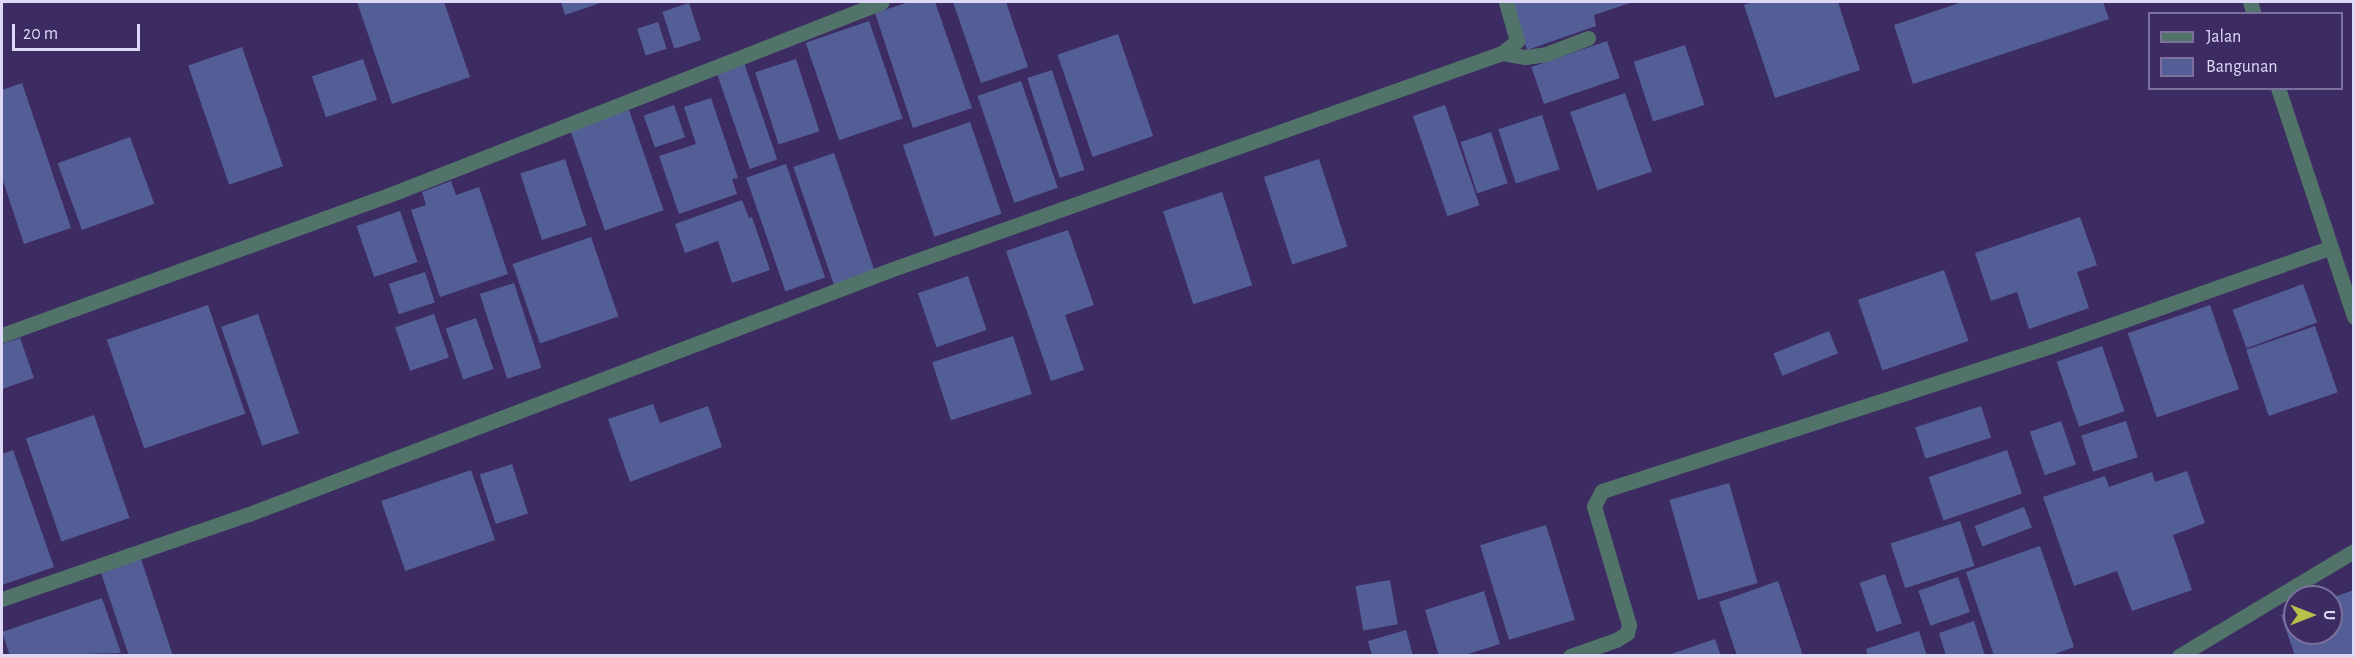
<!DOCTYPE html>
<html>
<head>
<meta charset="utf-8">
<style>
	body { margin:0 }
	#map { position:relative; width:2355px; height:657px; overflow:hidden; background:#3c2c61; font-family:"Alegreya Sans",sans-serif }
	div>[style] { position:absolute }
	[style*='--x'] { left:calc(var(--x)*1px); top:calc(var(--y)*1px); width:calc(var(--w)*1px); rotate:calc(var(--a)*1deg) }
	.building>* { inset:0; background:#535e97; transform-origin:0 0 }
	.minor>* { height:15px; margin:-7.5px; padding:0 7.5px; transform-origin:7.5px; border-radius:7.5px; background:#52736a }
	span { translate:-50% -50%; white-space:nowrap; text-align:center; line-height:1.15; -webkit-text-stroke:4.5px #3c2c61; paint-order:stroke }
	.frame { position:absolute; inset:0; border:3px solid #ddd7f8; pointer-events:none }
	.legend { position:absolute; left:2148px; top:12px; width:195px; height:78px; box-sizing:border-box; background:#3c2c61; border:2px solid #7c709d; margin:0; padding:8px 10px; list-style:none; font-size:18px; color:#ddd7f8 }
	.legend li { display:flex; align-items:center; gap:12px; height:30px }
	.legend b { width:30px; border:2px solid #7c709d }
	.north { position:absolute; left:2283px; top:585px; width:60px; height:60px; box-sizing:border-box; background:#3c2c61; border:2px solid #7c709d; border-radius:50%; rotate:90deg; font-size:16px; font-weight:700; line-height:24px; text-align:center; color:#ddd7f8 }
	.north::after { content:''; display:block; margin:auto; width:21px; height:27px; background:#b6c149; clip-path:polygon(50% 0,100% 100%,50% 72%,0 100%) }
	.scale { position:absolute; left:12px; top:24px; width:128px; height:27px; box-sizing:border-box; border:3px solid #ddd7f8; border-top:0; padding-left:8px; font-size:18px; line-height:21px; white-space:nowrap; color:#ddd7f8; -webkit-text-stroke:4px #3c2c61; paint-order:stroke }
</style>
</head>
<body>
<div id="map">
	<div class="building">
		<i style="clip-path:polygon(357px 2px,444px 2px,470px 77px,392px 104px)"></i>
		<i style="clip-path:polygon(561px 2px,603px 2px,565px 15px)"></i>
		<i style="clip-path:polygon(909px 2px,935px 2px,972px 108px,913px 128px,875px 13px)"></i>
		<i style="clip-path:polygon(953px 2px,1006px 2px,1028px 67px,981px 83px)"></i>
		<i style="clip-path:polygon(1511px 2px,1633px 2px,1594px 15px,1596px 26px,1527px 50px)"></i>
		<i style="clip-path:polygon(1753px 2px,1838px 2px,1860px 70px,1775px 98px,1744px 5px)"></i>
		<i style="clip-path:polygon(1962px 2px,2103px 2px,2109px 19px,1913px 84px,1894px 25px)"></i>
		<i style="left:689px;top:3px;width:39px;height:28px;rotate:72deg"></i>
		<i style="left:869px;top:21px;width:103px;height:67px;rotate:71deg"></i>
		<i style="left:658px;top:22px;width:28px;height:22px;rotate:72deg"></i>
		<i style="left:1118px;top:34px;width:108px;height:64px;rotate:71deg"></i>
		<i style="left:1607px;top:41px;width:39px;height:80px;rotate:71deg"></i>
		<i style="left:1685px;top:45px;width:63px;height:54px;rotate:72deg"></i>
		<i style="left:242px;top:47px;width:126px;height:57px;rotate:71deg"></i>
		<i style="left:363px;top:59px;width:43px;height:54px;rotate:71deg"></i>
		<i style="left:796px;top:59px;width:76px;height:43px;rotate:72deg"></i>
		<i style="left:744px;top:63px;width:102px;height:29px;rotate:71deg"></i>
		<i style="left:1052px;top:70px;width:105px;height:26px;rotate:72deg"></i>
		<i style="left:1021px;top:81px;width:113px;height:46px;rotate:71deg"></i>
		<i style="clip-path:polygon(22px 83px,71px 228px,24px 244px,2px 178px,2px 90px)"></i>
		<i style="left:1625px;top:93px;width:83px;height:58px;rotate:71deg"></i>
		<i style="clip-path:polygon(711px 98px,738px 178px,732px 179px,737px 194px,679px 214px,659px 156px,696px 144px,684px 107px)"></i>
		<i style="left:674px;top:105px;width:34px;height:32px;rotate:71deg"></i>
		<i style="left:1445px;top:105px;width:106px;height:34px;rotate:71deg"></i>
		<i style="left:629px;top:110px;width:106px;height:62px;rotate:71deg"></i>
		<i style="left:1542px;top:115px;width:57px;height:46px;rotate:72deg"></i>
		<i style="left:970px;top:122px;width:97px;height:71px;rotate:71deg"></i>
		<i style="left:1491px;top:132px;width:54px;height:32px;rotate:72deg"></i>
		<i style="left:130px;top:137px;width:71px;height:77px;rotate:70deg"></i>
		<i style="left:834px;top:153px;width:125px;height:43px;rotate:71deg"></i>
		<i style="left:565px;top:159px;width:70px;height:47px;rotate:72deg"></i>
		<i style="left:1319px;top:159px;width:92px;height:58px;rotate:72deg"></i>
		<i style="left:786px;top:164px;width:120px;height:42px;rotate:71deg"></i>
		<i style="clip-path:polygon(451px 181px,456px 195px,479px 187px,508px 274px,440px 297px,411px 210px,426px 205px,422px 192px)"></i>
		<i style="left:1222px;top:192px;width:98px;height:62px;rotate:72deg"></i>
		<i style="clip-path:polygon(742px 200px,749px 218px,752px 217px,770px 270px,732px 283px,718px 241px,685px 253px,675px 224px)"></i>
		<i style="left:400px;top:211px;width:54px;height:46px;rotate:71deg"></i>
		<i style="clip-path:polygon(2080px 217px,2097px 265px,2077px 272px,2089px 308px,2029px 329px,2017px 292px,1991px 301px,1975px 253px)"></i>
		<i style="clip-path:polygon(1068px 230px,1094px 305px,1065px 315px,1084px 370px,1051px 381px,1006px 251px)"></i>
		<i style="left:591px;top:237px;width:84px;height:83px;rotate:71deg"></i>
		<i style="left:1944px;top:270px;width:75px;height:91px;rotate:71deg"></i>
		<i style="left:425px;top:272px;width:32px;height:38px;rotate:72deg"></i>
		<i style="left:968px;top:276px;width:57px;height:53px;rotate:71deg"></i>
		<i style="left:514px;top:283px;width:89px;height:36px;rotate:72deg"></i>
		<i style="left:2303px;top:284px;width:41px;height:75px;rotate:70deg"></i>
		<i style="left:208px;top:305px;width:115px;height:107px;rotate:71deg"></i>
		<i style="left:2210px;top:305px;width:89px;height:87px;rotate:71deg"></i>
		<i style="left:258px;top:314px;width:126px;height:39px;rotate:71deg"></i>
		<i style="left:434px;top:314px;width:46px;height:41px;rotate:71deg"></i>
		<i style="left:476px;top:318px;width:54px;height:32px;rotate:71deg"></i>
		<i style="left:2315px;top:326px;width:70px;height:73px;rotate:71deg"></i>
		<i style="left:1829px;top:331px;width:24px;height:60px;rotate:68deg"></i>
		<i style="left:1013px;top:336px;width:61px;height:85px;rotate:72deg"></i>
		<i style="clip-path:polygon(20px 338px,34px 378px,2px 389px,2px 344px)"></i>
		<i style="left:2102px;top:346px;width:69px;height:48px;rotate:71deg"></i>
		<i style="clip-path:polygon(653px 404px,660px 423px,708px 406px,722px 447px,630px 482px,608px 419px)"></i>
		<i style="left:1981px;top:406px;width:33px;height:69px;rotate:72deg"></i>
		<i style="left:94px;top:415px;width:109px;height:72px;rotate:71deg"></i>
		<i style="left:2061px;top:421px;width:46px;height:33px;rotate:71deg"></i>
		<i style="left:2126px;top:421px;width:38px;height:47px;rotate:72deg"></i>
		<i style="clip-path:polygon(13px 450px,54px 567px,2px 585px,2px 454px)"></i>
		<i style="left:2007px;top:450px;width:46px;height:83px;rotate:71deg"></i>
		<i style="left:512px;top:464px;width:52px;height:34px;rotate:72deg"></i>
		<i style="left:471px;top:470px;width:74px;height:95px;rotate:71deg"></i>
		<i style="clip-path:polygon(2187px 471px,2205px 523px,2173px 535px,2192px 590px,2132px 611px,2117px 571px,2074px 586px,2043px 497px,2105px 476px,2109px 487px,2152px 472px,2155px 482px)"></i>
		<i style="left:1729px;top:483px;width:104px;height:62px;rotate:74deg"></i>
		<i style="left:2024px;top:507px;width:22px;height:53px;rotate:69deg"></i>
		<i style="left:1960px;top:521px;width:47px;height:73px;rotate:72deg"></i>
		<i style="left:1546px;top:525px;width:99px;height:69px;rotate:73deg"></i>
		<i style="clip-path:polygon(2040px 546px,2074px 647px,2050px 656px,1994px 656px,1966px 572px)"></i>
		<i style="clip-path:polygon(141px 559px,173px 656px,129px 656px,101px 573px)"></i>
		<i style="left:1885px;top:574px;width:52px;height:27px;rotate:71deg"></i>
		<i style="left:1958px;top:577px;width:37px;height:42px;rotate:71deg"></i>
		<i style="left:1390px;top:580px;width:45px;height:35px;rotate:80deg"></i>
		<i style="clip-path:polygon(1778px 581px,1803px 656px,1737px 656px,1719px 602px)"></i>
		<i style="clip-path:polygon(2354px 590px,2354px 656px,2295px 656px,2281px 615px,2295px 610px,2295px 633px,2331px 633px,2331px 598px)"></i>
		<i style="clip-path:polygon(1484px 591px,1500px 644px,1462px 656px,1439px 656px,1425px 610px)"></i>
		<i style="clip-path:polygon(102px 598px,121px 653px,10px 656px,2px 632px)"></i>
		<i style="clip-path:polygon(1974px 621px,1985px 656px,1946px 656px,1939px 633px)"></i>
		<i style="clip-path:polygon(1406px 630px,1413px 656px,1372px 656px,1368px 641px)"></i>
		<i style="clip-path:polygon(1919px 631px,1927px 656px,1868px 656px,1866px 649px)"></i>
		<i style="clip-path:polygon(1715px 639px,1721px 656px,1668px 656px,1668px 655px)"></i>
	</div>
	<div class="minor">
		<i style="--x:2250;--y:2;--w:13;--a:72"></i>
		<i style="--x:1502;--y:53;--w:23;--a:10"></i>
		<i style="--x:1525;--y:57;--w:21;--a:-8"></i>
		<i style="--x:1546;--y:54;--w:45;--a:-20.9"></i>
		<i style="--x:2278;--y:88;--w:241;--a:71.6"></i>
		<i style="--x:2;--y:335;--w:412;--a:-19.9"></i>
		<i style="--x:389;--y:195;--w:529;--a:-21.38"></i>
		<i style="--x:2;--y:599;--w:261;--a:-19"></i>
		<i style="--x:249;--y:514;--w:686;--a:-20.84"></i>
		<i style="--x:890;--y:270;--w:649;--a:-19.52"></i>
		<i style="--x:1502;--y:53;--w:19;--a:-39"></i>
		<i style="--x:1517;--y:41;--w:41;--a:-105.8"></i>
		<i style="--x:1570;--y:656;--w:49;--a:-19.2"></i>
		<i style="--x:1616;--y:640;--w:13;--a:-32"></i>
		<i style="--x:1627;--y:633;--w:8;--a:-76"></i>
		<i style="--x:1629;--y:625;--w:124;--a:-106.4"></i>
		<i style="--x:1594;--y:506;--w:17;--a:-62"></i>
		<i style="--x:1602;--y:491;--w:472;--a:-17.9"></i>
		<i style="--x:2051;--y:346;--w:296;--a:-19.4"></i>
		<i style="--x:2179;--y:656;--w:204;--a:-31"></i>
	</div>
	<div class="frame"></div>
	<ul class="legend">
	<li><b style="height:8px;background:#52736a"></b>Jalan</li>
	<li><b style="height:16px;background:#535e97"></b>Bangunan</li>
	</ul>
	<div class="north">U</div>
	<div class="scale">20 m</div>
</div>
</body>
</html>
